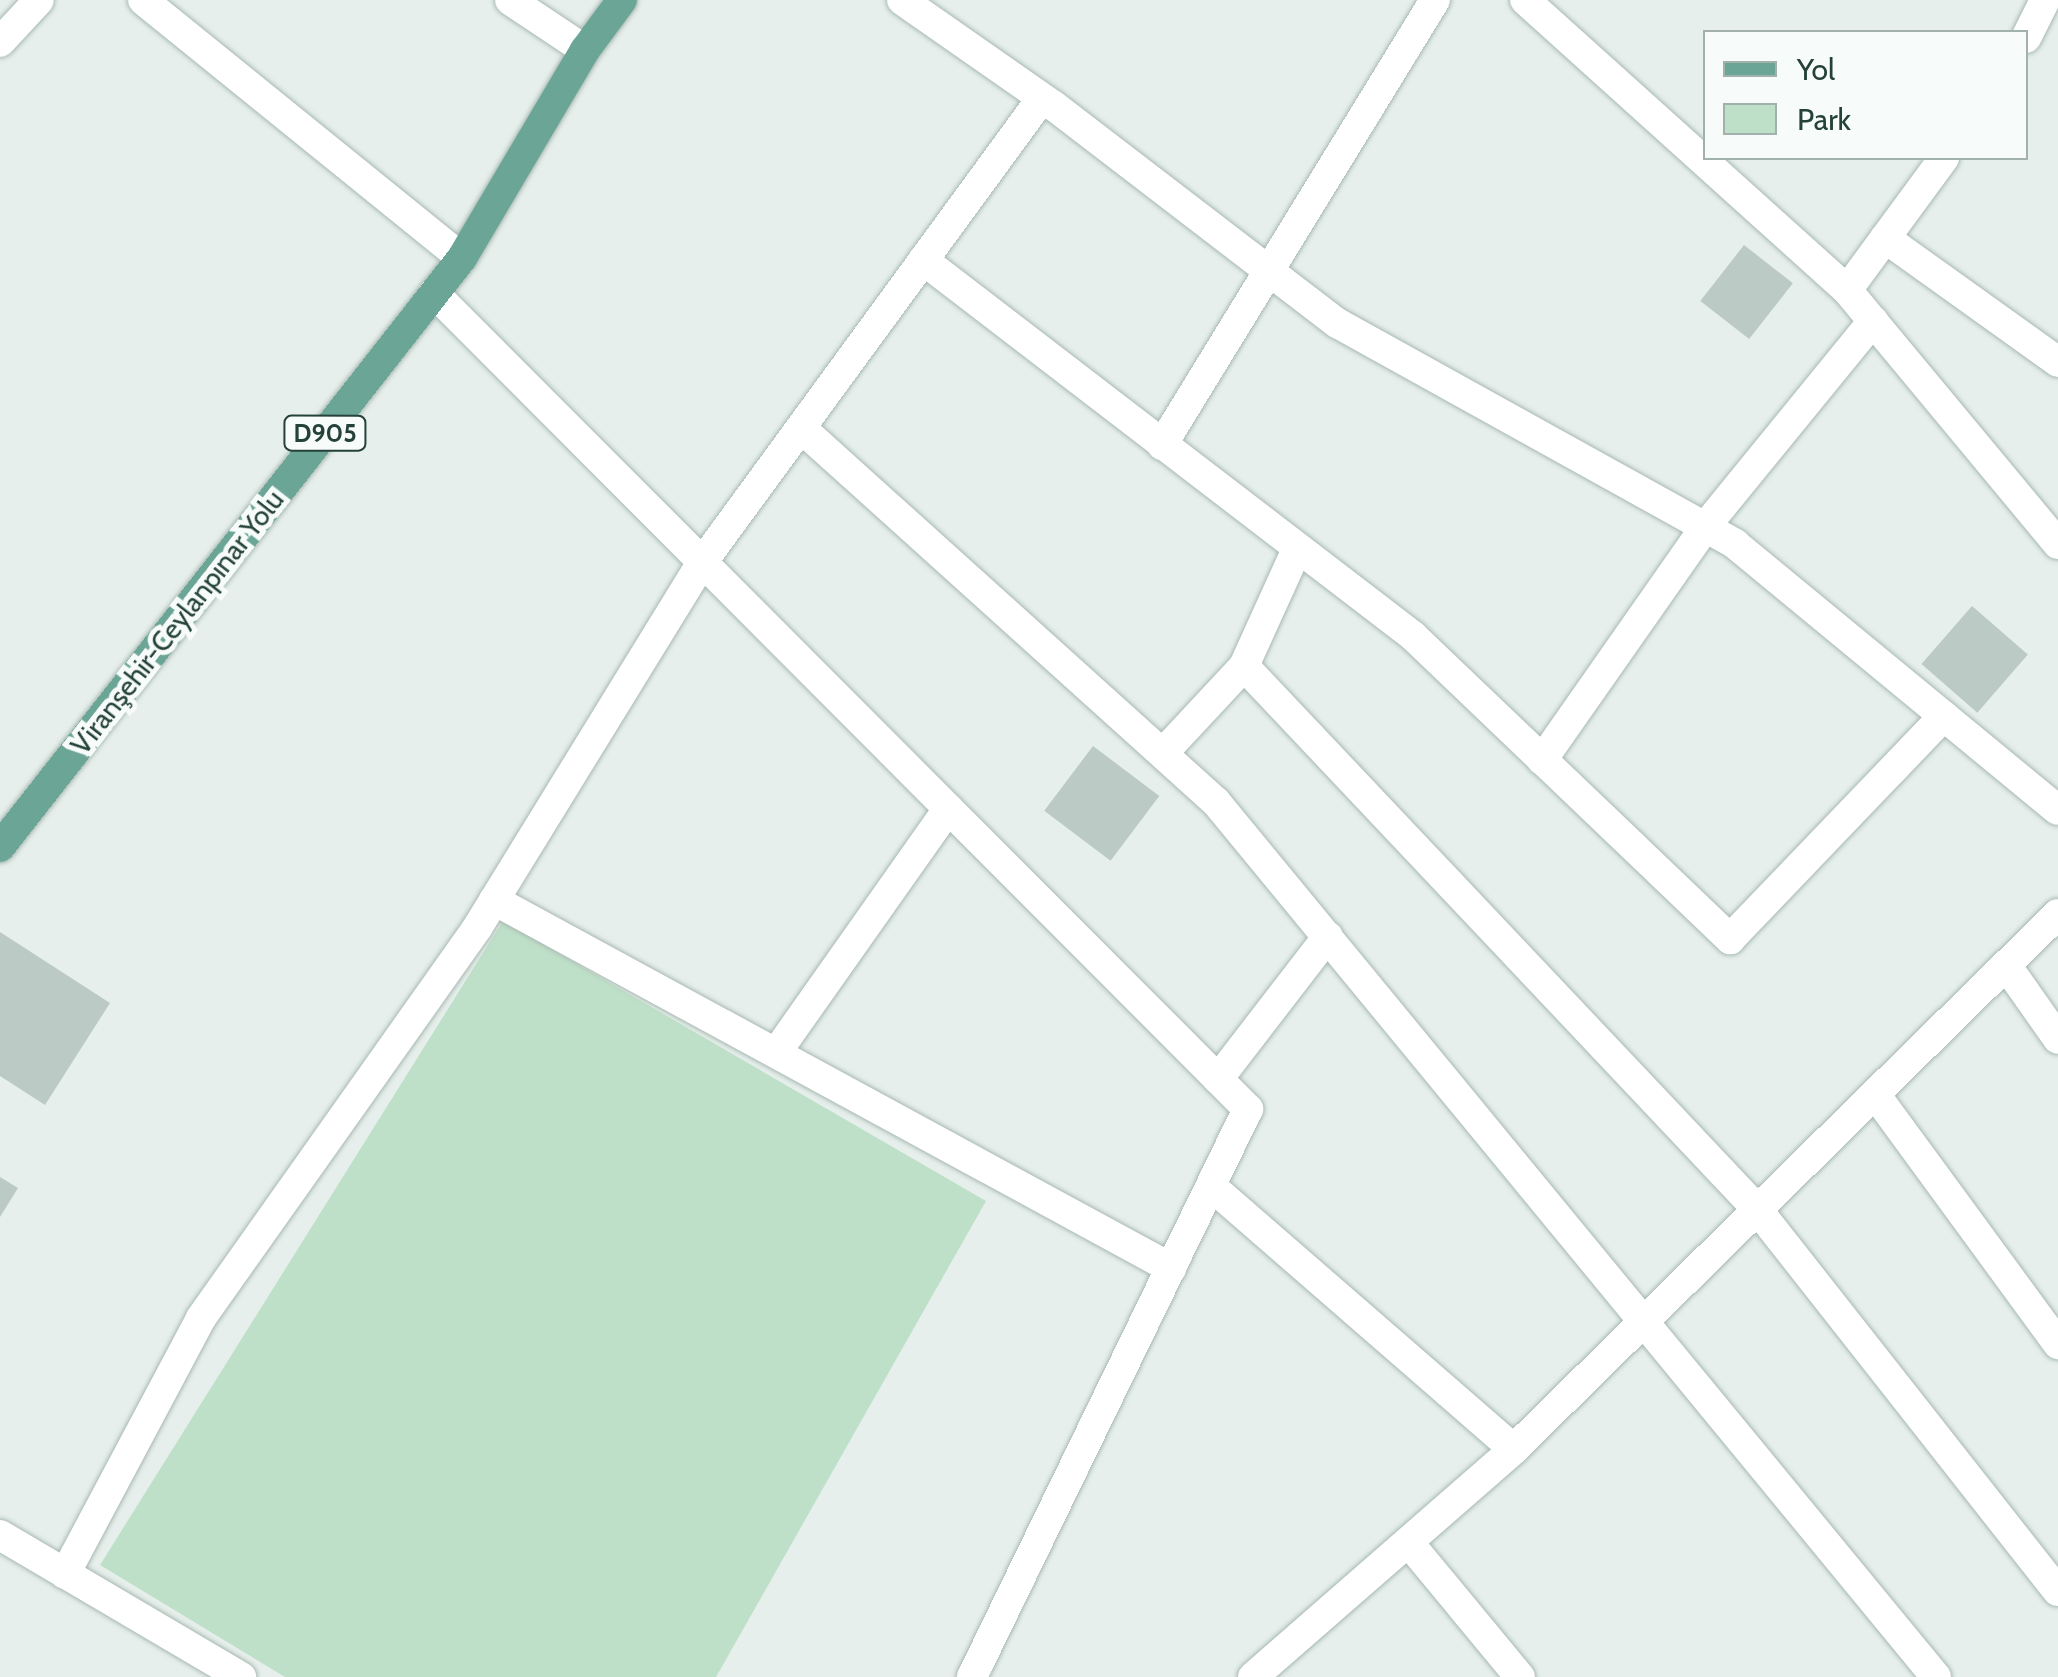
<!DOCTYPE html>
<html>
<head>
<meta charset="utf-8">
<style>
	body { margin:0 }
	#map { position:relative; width:2058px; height:1677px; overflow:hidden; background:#e6efeb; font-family:Cabin,sans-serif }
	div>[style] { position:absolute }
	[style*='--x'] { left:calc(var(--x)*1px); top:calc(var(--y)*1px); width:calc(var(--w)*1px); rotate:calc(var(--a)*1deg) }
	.green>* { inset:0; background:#bfe0c8 }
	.building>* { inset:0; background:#bbcac4; transform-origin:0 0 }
	.roads { filter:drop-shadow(0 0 2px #a8b8b2) drop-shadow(0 0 2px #a8b8b2) }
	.street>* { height:30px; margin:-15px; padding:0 15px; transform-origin:15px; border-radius:15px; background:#fff }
	.primary>* { height:30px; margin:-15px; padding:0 15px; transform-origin:15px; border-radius:15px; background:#6aa596 }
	span { translate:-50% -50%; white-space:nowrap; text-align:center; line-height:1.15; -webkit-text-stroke:10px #f7fbf9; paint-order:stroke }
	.shield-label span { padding:2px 8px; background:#f7fbf9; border:2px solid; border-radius:8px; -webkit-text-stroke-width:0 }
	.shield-label { font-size:25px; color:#24423a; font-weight:700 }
	.street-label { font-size:28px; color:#24423a }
	.legend { position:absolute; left:1703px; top:30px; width:325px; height:130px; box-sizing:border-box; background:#f7fbf9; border:2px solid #a3b1ad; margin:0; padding:12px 18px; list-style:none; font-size:30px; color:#24423a }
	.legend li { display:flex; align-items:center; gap:20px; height:50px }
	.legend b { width:50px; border:2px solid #a3b1ad }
</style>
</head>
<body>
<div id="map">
	<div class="green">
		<i style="clip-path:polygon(503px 921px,986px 1201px,716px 1677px,285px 1677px,100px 1565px)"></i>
	</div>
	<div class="building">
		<i style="left:1744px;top:245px;width:62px;height:71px;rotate:38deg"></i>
		<i style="left:1972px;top:606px;width:74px;height:77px;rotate:41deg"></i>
		<i style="left:1093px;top:746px;width:83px;height:81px;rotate:37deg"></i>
		<i style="clip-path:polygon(0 932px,110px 1003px,45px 1105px,0 1076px)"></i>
		<i style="clip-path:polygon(0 1177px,18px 1188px,0 1217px)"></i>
	</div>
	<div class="roads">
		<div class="street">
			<i style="--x:143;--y:0;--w:410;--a:39"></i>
			<i style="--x:510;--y:0;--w:90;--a:33.7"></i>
			<i style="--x:902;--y:0;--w:185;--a:34.9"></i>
			<i style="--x:1054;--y:106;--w:357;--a:37.5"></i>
			<i style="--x:1337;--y:323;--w:455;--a:29"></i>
			<i style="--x:1735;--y:544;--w:418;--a:39.5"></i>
			<i style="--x:1525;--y:0;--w:433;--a:42"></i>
			<i style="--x:1847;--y:290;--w:330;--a:50.3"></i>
			<i style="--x:2026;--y:38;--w:42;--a:-63.4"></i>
			<i style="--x:0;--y:42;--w:57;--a:-47.1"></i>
			<i style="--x:1885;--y:238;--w:213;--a:35.6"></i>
			<i style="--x:923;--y:260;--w:618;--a:37.5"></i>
			<i style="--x:1413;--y:636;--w:439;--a:43.7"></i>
			<i style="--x:1730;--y:939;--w:309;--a:-46.2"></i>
			<i style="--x:1847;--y:290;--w:164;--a:-53.7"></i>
			<i style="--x:434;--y:293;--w:1153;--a:45.07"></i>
			<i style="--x:1248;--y:1109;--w:632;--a:115.92"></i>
			<i style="--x:801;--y:428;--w:559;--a:42.03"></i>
			<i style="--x:1216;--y:802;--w:1133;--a:50.55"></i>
			<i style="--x:1162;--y:445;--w:522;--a:-58.47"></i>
			<i style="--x:1244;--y:666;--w:747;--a:46.63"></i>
			<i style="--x:1757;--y:1209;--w:486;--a:51.8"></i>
			<i style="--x:1163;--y:753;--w:119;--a:-47"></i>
			<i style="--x:1244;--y:666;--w:128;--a:-65.6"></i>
			<i style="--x:1542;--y:760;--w:284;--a:-55"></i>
			<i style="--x:1705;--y:527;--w:266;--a:-50.8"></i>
			<i style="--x:494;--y:900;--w:771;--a:28.53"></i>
			<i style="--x:2006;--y:965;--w:90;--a:54.9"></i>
			<i style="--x:776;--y:1053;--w:299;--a:-54.8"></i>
			<i style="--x:1218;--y:1079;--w:180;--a:-52.4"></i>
			<i style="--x:1875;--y:1094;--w:310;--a:53.8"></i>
			<i style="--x:1211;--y:1186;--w:401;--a:41"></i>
			<i style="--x:0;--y:1535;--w:280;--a:30.5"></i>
			<i style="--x:1409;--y:1543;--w:174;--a:50.4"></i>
			<i style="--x:65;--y:1574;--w:290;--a:-62"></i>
			<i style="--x:201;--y:1318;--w:478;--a:-54.7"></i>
			<i style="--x:477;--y:928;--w:427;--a:-58.4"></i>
			<i style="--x:701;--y:564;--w:577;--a:-53.8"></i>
			<i style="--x:1253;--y:1677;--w:347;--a:-41.1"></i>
			<i style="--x:1514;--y:1449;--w:763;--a:-44.52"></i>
		</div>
		<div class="primary">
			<i style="--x:0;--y:847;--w:749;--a:-51.89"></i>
			<i style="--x:462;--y:258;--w:242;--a:-59.4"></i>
			<i style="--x:585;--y:50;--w:62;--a:-53.5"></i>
		</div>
	</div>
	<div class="shield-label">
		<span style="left:325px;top:433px">D905</span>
	</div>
	<div class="street-label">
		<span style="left:177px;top:622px;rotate:-52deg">Viranşehir-Ceylanpınar Yolu</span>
	</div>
	<ul class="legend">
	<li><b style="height:12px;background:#6aa596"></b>Yol</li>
	<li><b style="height:28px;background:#bfe0c8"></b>Park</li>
	</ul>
</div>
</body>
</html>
